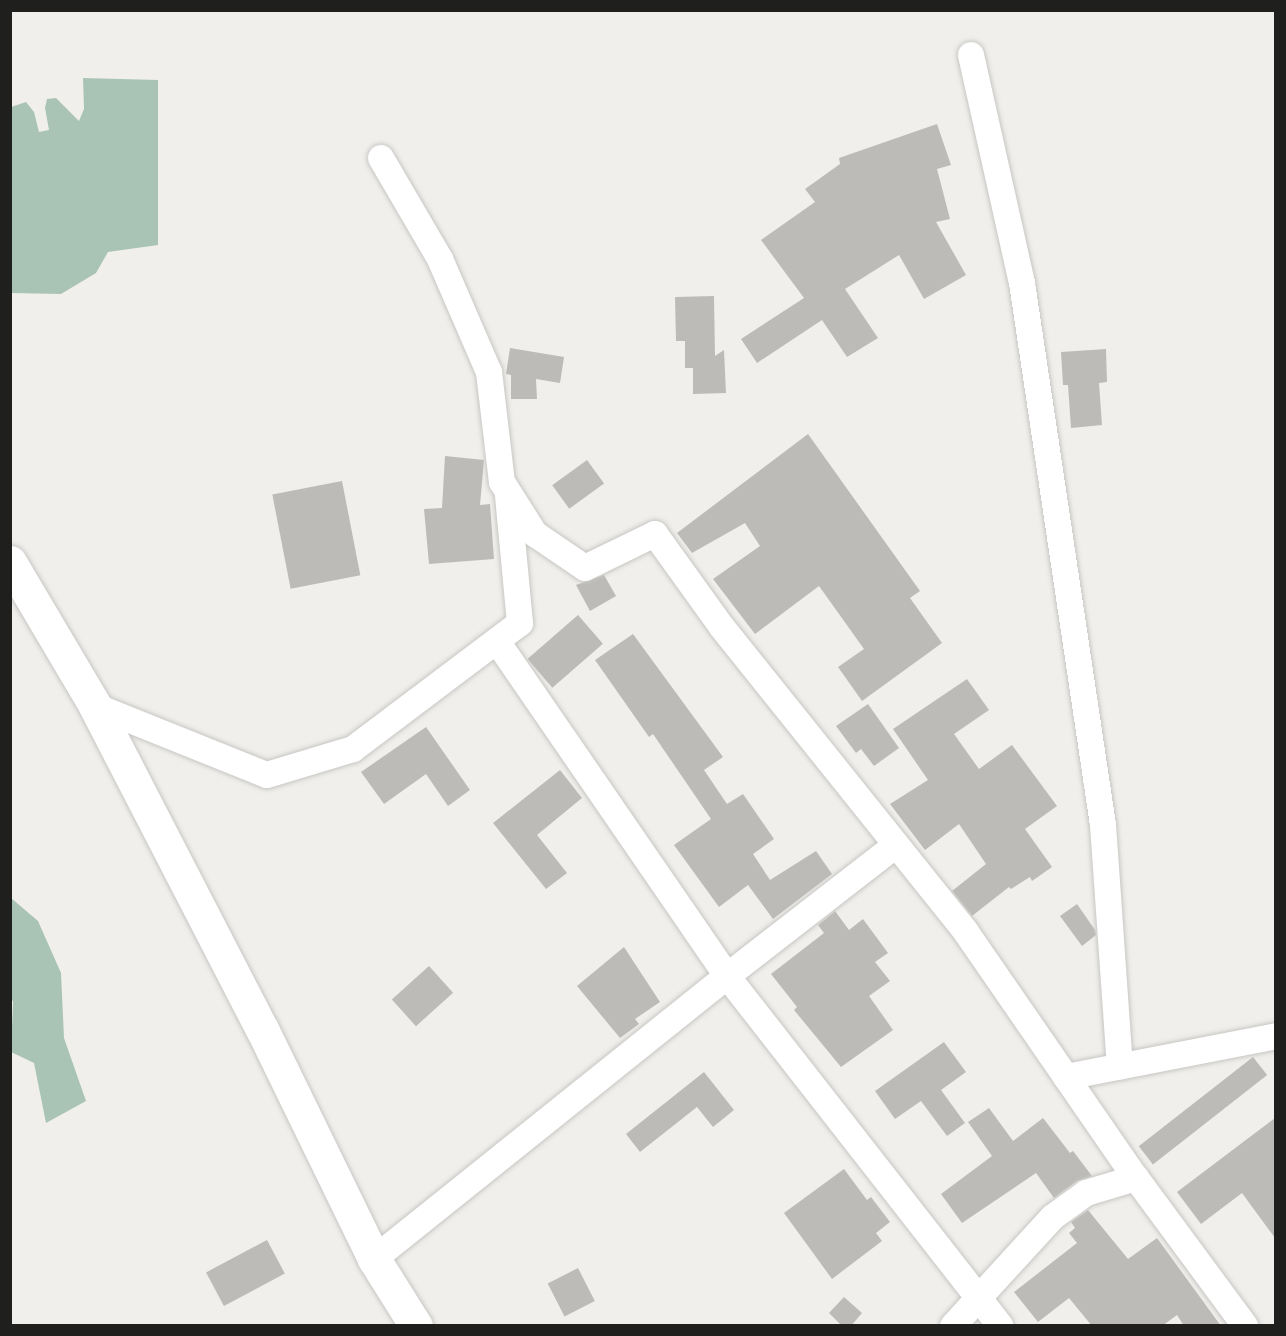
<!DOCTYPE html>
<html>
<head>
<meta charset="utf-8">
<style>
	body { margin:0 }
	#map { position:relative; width:1286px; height:1336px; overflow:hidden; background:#f0efec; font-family:Commissioner,sans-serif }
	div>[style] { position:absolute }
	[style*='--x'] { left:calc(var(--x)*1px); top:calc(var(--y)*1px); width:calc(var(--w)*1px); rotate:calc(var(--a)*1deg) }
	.green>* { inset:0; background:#a9c4b4 }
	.building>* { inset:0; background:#bcbbb8; transform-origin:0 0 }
	.roads { filter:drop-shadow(0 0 2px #c7c6c3) drop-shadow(0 0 2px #c7c6c3) }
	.street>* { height:26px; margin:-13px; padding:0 13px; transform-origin:13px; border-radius:13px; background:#fff }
	.primary>* { height:33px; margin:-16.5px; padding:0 16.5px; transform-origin:16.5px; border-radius:16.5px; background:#fff }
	span { translate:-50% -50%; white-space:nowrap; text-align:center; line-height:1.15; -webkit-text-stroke:4.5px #fdfcf9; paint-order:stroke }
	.frame { position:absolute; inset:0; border:12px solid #1f1f1e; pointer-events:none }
</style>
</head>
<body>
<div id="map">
	<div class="green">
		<i style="clip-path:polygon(83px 78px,158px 80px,158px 245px,108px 252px,96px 273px,61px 294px,11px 293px,11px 107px,26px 102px,34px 112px,39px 132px,49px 130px,45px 108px,47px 99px,56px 98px,79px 121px,84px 109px)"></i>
		<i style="clip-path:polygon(11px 898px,38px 921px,61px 973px,64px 1038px,86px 1101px,46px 1123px,34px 1063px,11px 1052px,13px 1002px,10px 996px)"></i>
	</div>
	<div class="building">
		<i style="clip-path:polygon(937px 124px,951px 165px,937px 169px,950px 219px,936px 222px,966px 275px,924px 299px,899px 255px,845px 289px,878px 338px,847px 357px,822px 320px,757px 363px,741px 339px,804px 298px,761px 240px,815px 202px,805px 189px,840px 164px,839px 158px)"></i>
		<i style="clip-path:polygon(714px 296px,715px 356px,724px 350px,726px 393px,693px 394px,693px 368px,685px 368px,685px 341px,676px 341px,675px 297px)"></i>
		<i style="clip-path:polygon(510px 348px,564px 357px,560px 383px,536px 379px,537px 399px,511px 399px,511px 375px,506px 374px)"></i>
		<i style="clip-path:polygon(1106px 349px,1107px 382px,1099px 383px,1102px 425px,1071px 428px,1068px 385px,1063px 385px,1061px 352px)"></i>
		<i style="clip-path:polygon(808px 434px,920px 591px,910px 598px,942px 643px,862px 701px,838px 667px,864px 649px,819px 586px,755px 634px,713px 579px,760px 546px,745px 523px,692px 553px,677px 533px)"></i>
		<i style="clip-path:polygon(445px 456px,484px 460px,480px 505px,490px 504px,494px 559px,429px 564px,424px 509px,442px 508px)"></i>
		<i style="left:587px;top:460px;width:29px;height:43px;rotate:54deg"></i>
		<i style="left:342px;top:481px;width:96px;height:71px;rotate:79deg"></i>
		<i style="clip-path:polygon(604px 575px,616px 596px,590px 611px,576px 585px)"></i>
		<i style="left:578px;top:615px;width:38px;height:67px;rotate:49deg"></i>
		<i style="clip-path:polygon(633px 634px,723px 757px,704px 770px,727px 804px,743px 794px,774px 839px,753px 854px,770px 880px,816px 851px,832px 874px,773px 919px,748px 885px,719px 907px,674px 845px,711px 819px,653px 734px,649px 737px,595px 660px)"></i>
		<i style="clip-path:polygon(967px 679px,989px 710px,954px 734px,979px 769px,1012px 745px,1057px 806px,1025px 829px,1052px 867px,1032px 881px,1030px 877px,1011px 889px,1009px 887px,972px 916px,952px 891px,986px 864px,959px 824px,925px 850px,890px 804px,928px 780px,893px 729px)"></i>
		<i style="clip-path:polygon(868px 704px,899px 748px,874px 766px,861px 749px,856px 753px,836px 726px)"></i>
		<i style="clip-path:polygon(426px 727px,470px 790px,448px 806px,426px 774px,384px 804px,361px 772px)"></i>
		<i style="clip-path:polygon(560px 770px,582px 798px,537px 835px,567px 873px,546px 889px,493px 823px)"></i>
		<i style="clip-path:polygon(1077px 904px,1095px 930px,1096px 935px,1082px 946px,1060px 916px)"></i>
		<i style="clip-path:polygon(835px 911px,849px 930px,863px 919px,888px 953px,875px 962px,890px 981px,869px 996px,893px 1030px,841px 1067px,794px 1010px,797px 1007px,771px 974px,824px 933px,818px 925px)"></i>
		<i style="clip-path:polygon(624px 947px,660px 1002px,635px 1019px,639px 1024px,620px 1038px,577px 986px)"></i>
		<i style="left:429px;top:966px;width:36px;height:50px;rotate:48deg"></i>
		<i style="clip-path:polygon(944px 1042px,966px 1072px,941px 1090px,965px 1123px,947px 1136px,921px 1101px,895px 1119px,875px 1091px)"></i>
		<i style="left:1253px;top:1057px;width:23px;height:145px;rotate:52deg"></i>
		<i style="clip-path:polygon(704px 1072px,734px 1110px,713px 1127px,697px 1107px,640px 1152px,626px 1134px)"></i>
		<i style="clip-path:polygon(989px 1108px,1013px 1141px,1043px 1118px,1070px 1153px,1073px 1151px,1092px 1176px,1077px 1181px,1054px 1198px,1036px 1173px,962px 1223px,941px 1194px,992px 1156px,968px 1122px)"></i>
		<i style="clip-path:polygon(1275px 1118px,1275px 1238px,1242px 1193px,1201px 1224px,1177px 1192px)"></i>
		<i style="clip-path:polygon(844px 1169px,867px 1200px,871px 1197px,890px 1222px,876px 1233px,882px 1241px,832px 1279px,784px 1213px)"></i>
		<i style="clip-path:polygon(1088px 1210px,1128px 1259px,1157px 1238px,1221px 1326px,1184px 1326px,1177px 1315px,1162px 1326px,1092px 1326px,1069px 1298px,1038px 1322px,1014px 1292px,1077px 1243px,1069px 1233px,1075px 1228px,1071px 1222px)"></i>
		<i style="left:267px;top:1240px;width:38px;height:69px;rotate:62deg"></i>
		<i style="left:578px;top:1268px;width:37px;height:34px;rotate:63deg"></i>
		<i style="clip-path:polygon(844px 1297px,862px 1313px,851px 1326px,842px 1326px,829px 1313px)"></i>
	</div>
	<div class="roads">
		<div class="street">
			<i style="--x:971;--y:55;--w:234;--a:77.4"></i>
			<i style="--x:1022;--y:283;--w:548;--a:81.5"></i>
			<i style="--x:1103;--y:825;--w:242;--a:86"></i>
			<i style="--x:381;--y:158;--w:117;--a:59.7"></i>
			<i style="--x:440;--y:259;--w:123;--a:66.6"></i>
			<i style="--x:489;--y:372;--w:111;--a:83.3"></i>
			<i style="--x:502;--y:482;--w:62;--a:57.6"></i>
			<i style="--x:535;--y:534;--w:60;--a:34.2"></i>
			<i style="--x:585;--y:568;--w:78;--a:-25.9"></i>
			<i style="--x:655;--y:534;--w:113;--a:54.3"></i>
			<i style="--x:721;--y:626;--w:392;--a:51.3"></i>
			<i style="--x:966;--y:932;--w:299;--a:55.4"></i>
			<i style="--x:1136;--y:1178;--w:184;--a:53.6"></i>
			<i style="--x:95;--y:706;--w:185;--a:21.9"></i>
			<i style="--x:267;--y:775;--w:90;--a:-16.8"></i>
			<i style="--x:353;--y:749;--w:209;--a:-37"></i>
			<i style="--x:520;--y:623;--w:128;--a:-95.4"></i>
			<i style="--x:896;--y:845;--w:214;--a:142.2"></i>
			<i style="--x:727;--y:976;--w:444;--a:52"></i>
			<i style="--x:1066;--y:1077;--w:214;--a:-11"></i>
			<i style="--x:374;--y:1259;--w:452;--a:-38.7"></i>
			<i style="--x:727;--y:976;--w:406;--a:-124.5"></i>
			<i style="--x:953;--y:1326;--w:148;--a:-47.5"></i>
			<i style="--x:1053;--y:1217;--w:41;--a:-36"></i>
			<i style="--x:1086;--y:1193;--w:52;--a:-16.7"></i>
		</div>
		<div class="primary">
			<i style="--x:10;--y:562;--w:167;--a:59.4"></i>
			<i style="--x:95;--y:706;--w:364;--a:62.7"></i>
			<i style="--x:262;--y:1029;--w:256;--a:64"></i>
			<i style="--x:374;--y:1259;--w:79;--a:57.9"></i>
		</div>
	</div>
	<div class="frame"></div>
</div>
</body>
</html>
